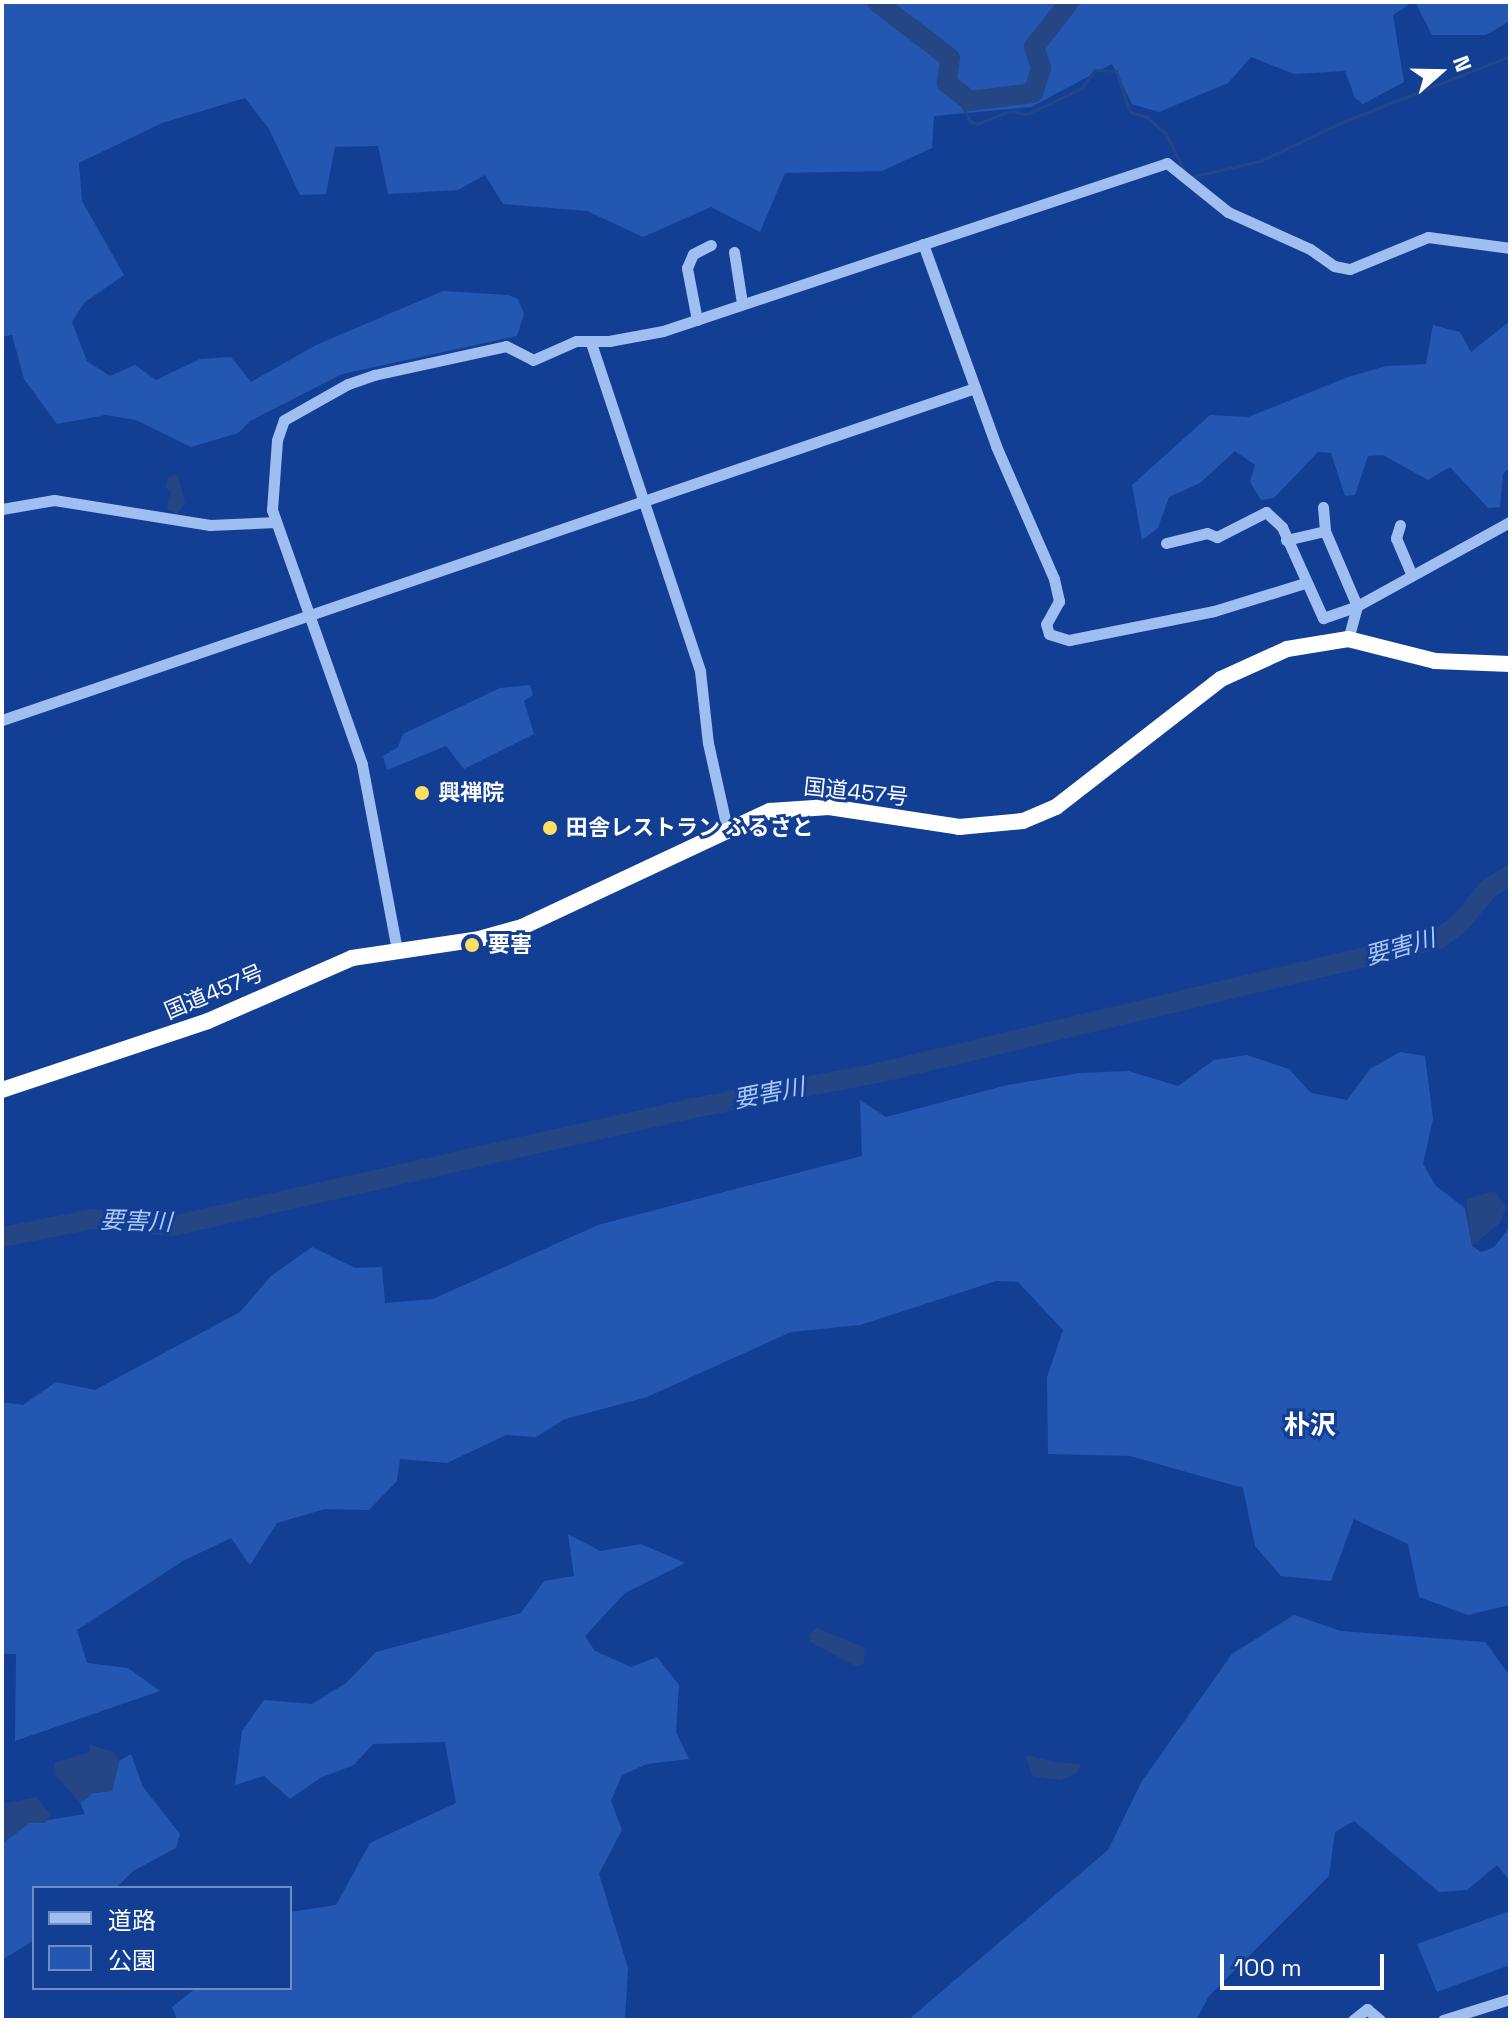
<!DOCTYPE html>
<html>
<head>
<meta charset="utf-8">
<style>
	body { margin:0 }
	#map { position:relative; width:1512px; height:2022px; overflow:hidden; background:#123f93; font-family:"Space Grotesk","Noto Sans JP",sans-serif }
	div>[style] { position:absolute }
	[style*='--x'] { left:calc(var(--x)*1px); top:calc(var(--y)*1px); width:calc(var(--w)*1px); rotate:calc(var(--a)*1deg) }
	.green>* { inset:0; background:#2457b2 }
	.water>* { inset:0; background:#254685 }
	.stream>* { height:3px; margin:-1.5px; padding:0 1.5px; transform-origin:1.5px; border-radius:1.5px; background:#254685 }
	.river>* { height:20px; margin:-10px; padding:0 10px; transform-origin:10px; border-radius:10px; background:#254685 }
	.minor>* { height:11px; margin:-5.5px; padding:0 5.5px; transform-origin:5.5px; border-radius:5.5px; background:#9fbef2 }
	.highway>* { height:16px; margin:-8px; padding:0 8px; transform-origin:8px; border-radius:8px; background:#fff }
	.dots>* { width:22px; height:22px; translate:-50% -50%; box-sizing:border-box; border:4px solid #123f93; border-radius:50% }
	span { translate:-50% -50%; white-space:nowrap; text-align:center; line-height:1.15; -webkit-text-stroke:6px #123f93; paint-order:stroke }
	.street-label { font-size:22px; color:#fff }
	.poi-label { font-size:22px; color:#fff; font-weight:700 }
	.left { translate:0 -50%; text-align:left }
	.water-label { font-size:24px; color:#abc8f9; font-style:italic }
	.quarter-label { font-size:26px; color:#fff; font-weight:700 }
	.frame { position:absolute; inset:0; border:4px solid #fff; pointer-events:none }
	.legend { position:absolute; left:32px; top:1886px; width:260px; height:104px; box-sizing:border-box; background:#123f93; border:2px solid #718cbe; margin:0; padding:10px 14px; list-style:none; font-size:24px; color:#fff }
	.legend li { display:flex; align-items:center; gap:16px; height:40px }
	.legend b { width:40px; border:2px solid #718cbe }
	.north { position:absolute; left:1400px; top:32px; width:80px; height:80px; -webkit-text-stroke:6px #123f93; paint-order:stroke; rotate:70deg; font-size:22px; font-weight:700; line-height:32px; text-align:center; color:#fff }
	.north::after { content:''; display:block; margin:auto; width:28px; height:36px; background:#fff; clip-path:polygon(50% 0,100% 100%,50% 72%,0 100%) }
	.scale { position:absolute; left:1220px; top:1954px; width:164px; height:36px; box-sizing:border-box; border:4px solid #fff; border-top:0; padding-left:10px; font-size:24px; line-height:28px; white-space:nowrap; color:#fff; -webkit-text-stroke:6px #123f93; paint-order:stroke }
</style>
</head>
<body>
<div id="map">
	<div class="green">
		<i style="clip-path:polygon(2px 2px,1413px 2px,1393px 15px,1404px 82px,1363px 104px,1355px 98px,1345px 71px,1294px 74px,1251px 57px,1228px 83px,1159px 112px,1132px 104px,1112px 64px,1031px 107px,934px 116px,932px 148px,882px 171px,785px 173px,760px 232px,711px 207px,643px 237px,587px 211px,503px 204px,485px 175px,458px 190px,388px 194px,378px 146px,335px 147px,326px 194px,300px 195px,269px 129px,245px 98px,162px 123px,79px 163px,82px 201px,124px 275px,84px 303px,72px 322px,87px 361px,110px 376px,135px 365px,156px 380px,200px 359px,231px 357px,251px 382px,316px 345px,443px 291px,508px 295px,518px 299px,524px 314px,517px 336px,342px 374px,250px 421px,238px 433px,191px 447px,136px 420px,106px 415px,57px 424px,24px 379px,12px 335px,2px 337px)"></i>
		<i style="clip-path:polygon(1415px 2px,1510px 2px,1510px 21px,1486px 35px,1432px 35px)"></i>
		<i style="clip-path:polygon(1510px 321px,1510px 467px,1503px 474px,1500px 507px,1488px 508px,1450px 467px,1428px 480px,1383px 455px,1368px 456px,1355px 495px,1345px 496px,1331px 453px,1318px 452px,1274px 498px,1261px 500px,1250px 482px,1255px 465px,1235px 451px,1200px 483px,1169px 497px,1158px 528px,1142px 540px,1132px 485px,1210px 415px,1248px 417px,1348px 377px,1386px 366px,1426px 364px,1433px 325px,1460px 332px,1471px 352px)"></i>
		<i style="clip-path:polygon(530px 685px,533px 695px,524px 701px,534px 734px,464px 769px,446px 746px,387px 770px,383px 756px,398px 747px,403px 734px,500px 688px)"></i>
		<i style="clip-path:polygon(1400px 1052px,1425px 1056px,1433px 1119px,1423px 1164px,1436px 1186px,1465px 1208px,1472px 1246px,1481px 1252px,1494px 1247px,1510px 1227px,1510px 1605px,1468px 1615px,1419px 1597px,1408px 1544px,1354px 1519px,1331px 1581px,1281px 1576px,1255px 1546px,1243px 1488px,1130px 1456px,1048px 1454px,1047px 1377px,1063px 1330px,1018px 1282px,996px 1281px,860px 1325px,791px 1332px,647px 1397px,565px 1419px,536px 1437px,506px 1435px,447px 1463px,400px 1459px,397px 1481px,369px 1510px,325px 1509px,277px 1523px,250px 1565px,231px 1538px,183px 1561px,77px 1630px,87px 1663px,128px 1668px,160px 1691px,15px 1741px,16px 1654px,2px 1654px,2px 1402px,23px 1405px,56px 1382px,95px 1390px,240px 1312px,271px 1276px,312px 1247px,355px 1268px,382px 1267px,385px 1303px,433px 1299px,598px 1225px,862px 1156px,860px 1100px,886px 1117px,1007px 1085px,1080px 1073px,1128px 1071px,1178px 1086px,1214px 1060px,1247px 1055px,1289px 1069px,1311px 1093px,1347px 1100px,1370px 1069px)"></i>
		<i style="clip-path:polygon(568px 1534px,600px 1551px,641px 1544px,685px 1563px,625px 1593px,585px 1636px,595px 1651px,631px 1667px,657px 1657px,679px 1685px,676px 1732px,689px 1759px,647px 1764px,622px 1775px,611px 1801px,622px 1830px,599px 1874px,628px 1968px,625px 2020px,177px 2020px,172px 2007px,196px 1988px,290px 1988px,290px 1912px,336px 1905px,370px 1843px,456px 1803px,445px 1742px,373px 1744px,354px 1765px,320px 1778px,290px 1799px,264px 1776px,235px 1785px,242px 1731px,264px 1700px,312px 1704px,346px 1683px,376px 1652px,521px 1613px,544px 1581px,574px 1576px)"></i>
		<i style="clip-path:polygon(1294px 1615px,1341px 1631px,1485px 1642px,1510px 1676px,1510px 1881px,1497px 1865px,1467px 1890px,1439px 1892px,1354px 1821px,1335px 1832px,1329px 1876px,1209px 1996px,1196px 2020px,908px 2020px,1108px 1850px,1142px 1781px,1232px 1654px)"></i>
		<i style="clip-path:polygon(131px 1754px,143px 1787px,180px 1834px,176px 1848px,133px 1871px,116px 1888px,34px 1888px,34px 1940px,2px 1960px,2px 1844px,29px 1823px,85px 1814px,80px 1803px,93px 1793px,112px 1791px,119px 1761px)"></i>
		<i style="clip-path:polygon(1510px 1911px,1510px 1965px,1437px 1992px,1417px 1944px)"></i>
	</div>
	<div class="water">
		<i style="clip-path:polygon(178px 475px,185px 503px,177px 514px,167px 509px,171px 493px,165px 486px,169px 476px)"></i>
		<i style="clip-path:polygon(1495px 1191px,1506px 1208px,1500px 1223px,1472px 1246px,1466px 1199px)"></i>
		<i style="clip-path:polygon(817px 1628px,865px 1648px,864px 1663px,856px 1666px,810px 1642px,809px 1634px)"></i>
		<i style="clip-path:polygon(90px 1745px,114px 1752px,119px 1761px,112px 1791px,93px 1793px,80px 1803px,55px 1775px,54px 1763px,90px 1752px)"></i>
		<i style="clip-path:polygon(1026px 1755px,1055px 1762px,1081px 1764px,1077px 1773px,1060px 1780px,1032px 1776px)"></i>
		<i style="clip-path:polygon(36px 1797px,51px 1815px,45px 1823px,29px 1823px,2px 1844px,2px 1804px)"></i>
	</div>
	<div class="stream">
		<i style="--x:953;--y:88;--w:37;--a:63"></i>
		<i style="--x:970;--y:121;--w:8;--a:23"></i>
		<i style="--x:977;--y:124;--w:35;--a:-22"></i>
		<i style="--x:1010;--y:111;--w:16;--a:11"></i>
		<i style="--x:1026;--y:114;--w:24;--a:-24"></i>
		<i style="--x:1048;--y:104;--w:38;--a:-25"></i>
		<i style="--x:1082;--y:88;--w:22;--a:-54"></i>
		<i style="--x:1095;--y:70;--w:21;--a:3"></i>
		<i style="--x:1116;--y:71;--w:43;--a:71.1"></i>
		<i style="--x:1130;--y:112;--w:18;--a:16"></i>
		<i style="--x:1147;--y:117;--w:25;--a:42"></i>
		<i style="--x:1166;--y:134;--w:42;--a:63.4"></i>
		<i style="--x:1191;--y:177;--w:71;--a:-13.1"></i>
		<i style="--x:1260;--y:161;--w:94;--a:-25.2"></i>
		<i style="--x:1345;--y:121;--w:177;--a:-21.5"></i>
	</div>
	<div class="river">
		<i style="--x:877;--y:2;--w:92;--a:37.5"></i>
		<i style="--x:950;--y:58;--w:25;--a:97"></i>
		<i style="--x:947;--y:83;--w:29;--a:38"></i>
		<i style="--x:970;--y:101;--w:64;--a:-7.2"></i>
		<i style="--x:1033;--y:93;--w:26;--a:-72"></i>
		<i style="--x:1041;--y:68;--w:22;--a:-108"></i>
		<i style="--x:1034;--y:47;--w:57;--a:-52.1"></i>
		<i style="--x:2;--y:1237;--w:92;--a:-11.3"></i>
		<i style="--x:92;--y:1219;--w:80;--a:5"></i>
		<i style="--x:172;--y:1226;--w:535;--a:-12.74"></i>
		<i style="--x:694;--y:1108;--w:191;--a:-10.8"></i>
		<i style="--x:882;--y:1072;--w:544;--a:-13.4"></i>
		<i style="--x:1411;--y:946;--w:29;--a:-14"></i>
		<i style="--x:1439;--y:939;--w:26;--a:-37"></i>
		<i style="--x:1460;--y:923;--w:44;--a:-50.5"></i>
		<i style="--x:1488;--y:889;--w:26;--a:-32"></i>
	</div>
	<div class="minor">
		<i style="--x:923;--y:244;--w:215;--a:70.1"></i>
		<i style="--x:996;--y:446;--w:145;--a:66.4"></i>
		<i style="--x:1054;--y:579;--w:23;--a:77"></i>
		<i style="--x:1059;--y:601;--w:26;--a:119"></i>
		<i style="--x:1046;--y:624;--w:10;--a:73"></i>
		<i style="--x:1049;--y:634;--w:21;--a:17"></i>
		<i style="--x:1069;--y:640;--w:148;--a:-11.3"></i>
		<i style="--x:1214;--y:611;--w:95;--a:-17.1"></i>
		<i style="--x:734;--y:252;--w:52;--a:81.1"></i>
		<i style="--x:697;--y:320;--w:53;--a:-100.9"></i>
		<i style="--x:687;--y:268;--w:15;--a:-67"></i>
		<i style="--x:693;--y:254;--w:20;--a:-27"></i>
		<i style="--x:591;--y:343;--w:346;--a:71.6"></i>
		<i style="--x:700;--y:671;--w:72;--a:83.7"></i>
		<i style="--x:708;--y:743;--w:88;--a:77.5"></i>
		<i style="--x:1323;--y:507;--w:24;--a:85"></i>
		<i style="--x:1325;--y:531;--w:82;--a:66.9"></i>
		<i style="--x:1357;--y:606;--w:34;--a:105"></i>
		<i style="--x:2;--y:509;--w:53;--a:-9.8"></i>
		<i style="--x:54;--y:500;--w:158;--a:9.1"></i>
		<i style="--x:210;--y:525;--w:66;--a:-2.6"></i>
		<i style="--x:1400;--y:525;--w:14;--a:107"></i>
		<i style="--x:1396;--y:538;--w:39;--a:67"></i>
		<i style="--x:1286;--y:540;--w:40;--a:-13"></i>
		<i style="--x:1166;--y:543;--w:42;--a:-13.7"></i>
		<i style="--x:1207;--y:533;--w:11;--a:22"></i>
		<i style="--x:1217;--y:537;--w:55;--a:-27"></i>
		<i style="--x:1266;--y:512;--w:22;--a:43"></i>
		<i style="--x:1282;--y:527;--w:100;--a:65.7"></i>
		<i style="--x:1323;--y:618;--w:36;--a:-19"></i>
		<i style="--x:1357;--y:606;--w:175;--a:-28.8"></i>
		<i style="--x:2;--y:720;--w:1028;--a:-18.84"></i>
		<i style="--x:397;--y:950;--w:189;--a:-100.7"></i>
		<i style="--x:362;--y:764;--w:269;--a:-109.5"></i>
		<i style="--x:272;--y:510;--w:70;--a:-85.9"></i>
		<i style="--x:277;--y:440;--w:21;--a:-71"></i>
		<i style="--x:284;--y:420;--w:73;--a:-29.4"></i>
		<i style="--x:348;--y:384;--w:28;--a:-19"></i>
		<i style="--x:374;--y:375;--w:135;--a:-12.4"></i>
		<i style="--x:506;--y:346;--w:30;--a:27"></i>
		<i style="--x:533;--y:360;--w:47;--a:-23.8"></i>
		<i style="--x:576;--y:341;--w:33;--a:0"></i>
		<i style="--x:609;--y:341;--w:55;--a:-10.5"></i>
		<i style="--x:663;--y:331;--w:531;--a:-18.43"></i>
		<i style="--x:1167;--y:163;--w:78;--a:38.8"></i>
		<i style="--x:1228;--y:212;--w:90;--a:24.3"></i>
		<i style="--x:1310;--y:249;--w:29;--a:35"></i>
		<i style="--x:1334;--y:266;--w:16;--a:11"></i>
		<i style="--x:1350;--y:269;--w:84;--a:-22.3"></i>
		<i style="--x:1428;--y:237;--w:83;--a:7.6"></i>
		<i style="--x:1353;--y:2020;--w:18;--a:-38"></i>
		<i style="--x:1367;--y:2009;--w:17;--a:40"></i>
		<i style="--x:1443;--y:2020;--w:70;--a:-17.4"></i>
	</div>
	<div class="highway">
		<i style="--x:2;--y:1090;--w:217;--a:-18.5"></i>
		<i style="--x:208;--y:1021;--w:157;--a:-23.6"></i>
		<i style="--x:352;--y:958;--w:128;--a:-8.5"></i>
		<i style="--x:479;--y:939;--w:45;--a:-15.6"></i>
		<i style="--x:522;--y:927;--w:274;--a:-25.1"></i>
		<i style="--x:770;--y:811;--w:59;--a:-3.9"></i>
		<i style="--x:829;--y:807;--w:132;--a:8.7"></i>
		<i style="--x:959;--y:827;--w:64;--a:-5.4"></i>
		<i style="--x:1023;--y:821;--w:36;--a:-23"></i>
		<i style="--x:1056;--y:807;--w:209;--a:-37.8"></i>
		<i style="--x:1221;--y:679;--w:72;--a:-24.4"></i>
		<i style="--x:1287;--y:649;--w:62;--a:-9.3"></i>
		<i style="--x:1348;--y:639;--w:90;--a:14.2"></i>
		<i style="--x:1435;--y:661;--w:75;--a:2.3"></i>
	</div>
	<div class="dots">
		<i style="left:422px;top:793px;background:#ffdf61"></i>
		<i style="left:550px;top:828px;background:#ffdf61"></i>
		<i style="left:472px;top:945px;background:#ffdf61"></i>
	</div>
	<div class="street-label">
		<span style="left:856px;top:792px;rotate:6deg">国道457号</span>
		<span style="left:214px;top:992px;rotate:-23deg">国道457号</span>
	</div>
	<div class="poi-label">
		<span class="left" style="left:438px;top:793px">興禅院</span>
		<span class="left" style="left:566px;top:828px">田舎レストラン ふるさと</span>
		<span class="left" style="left:488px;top:945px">要害</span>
	</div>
	<div class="water-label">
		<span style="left:1400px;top:947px;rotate:-16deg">要害川</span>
		<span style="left:769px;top:1093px;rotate:-11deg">要害川</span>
		<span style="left:136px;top:1221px;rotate:2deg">要害川</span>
	</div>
	<div class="quarter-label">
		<span style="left:1310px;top:1426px">朴沢</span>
	</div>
	<div class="frame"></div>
	<ul class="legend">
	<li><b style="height:10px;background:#9fbef2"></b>道路</li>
	<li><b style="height:22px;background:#2457b2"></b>公園</li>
	</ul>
	<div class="north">N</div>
	<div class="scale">100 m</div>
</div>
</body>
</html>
